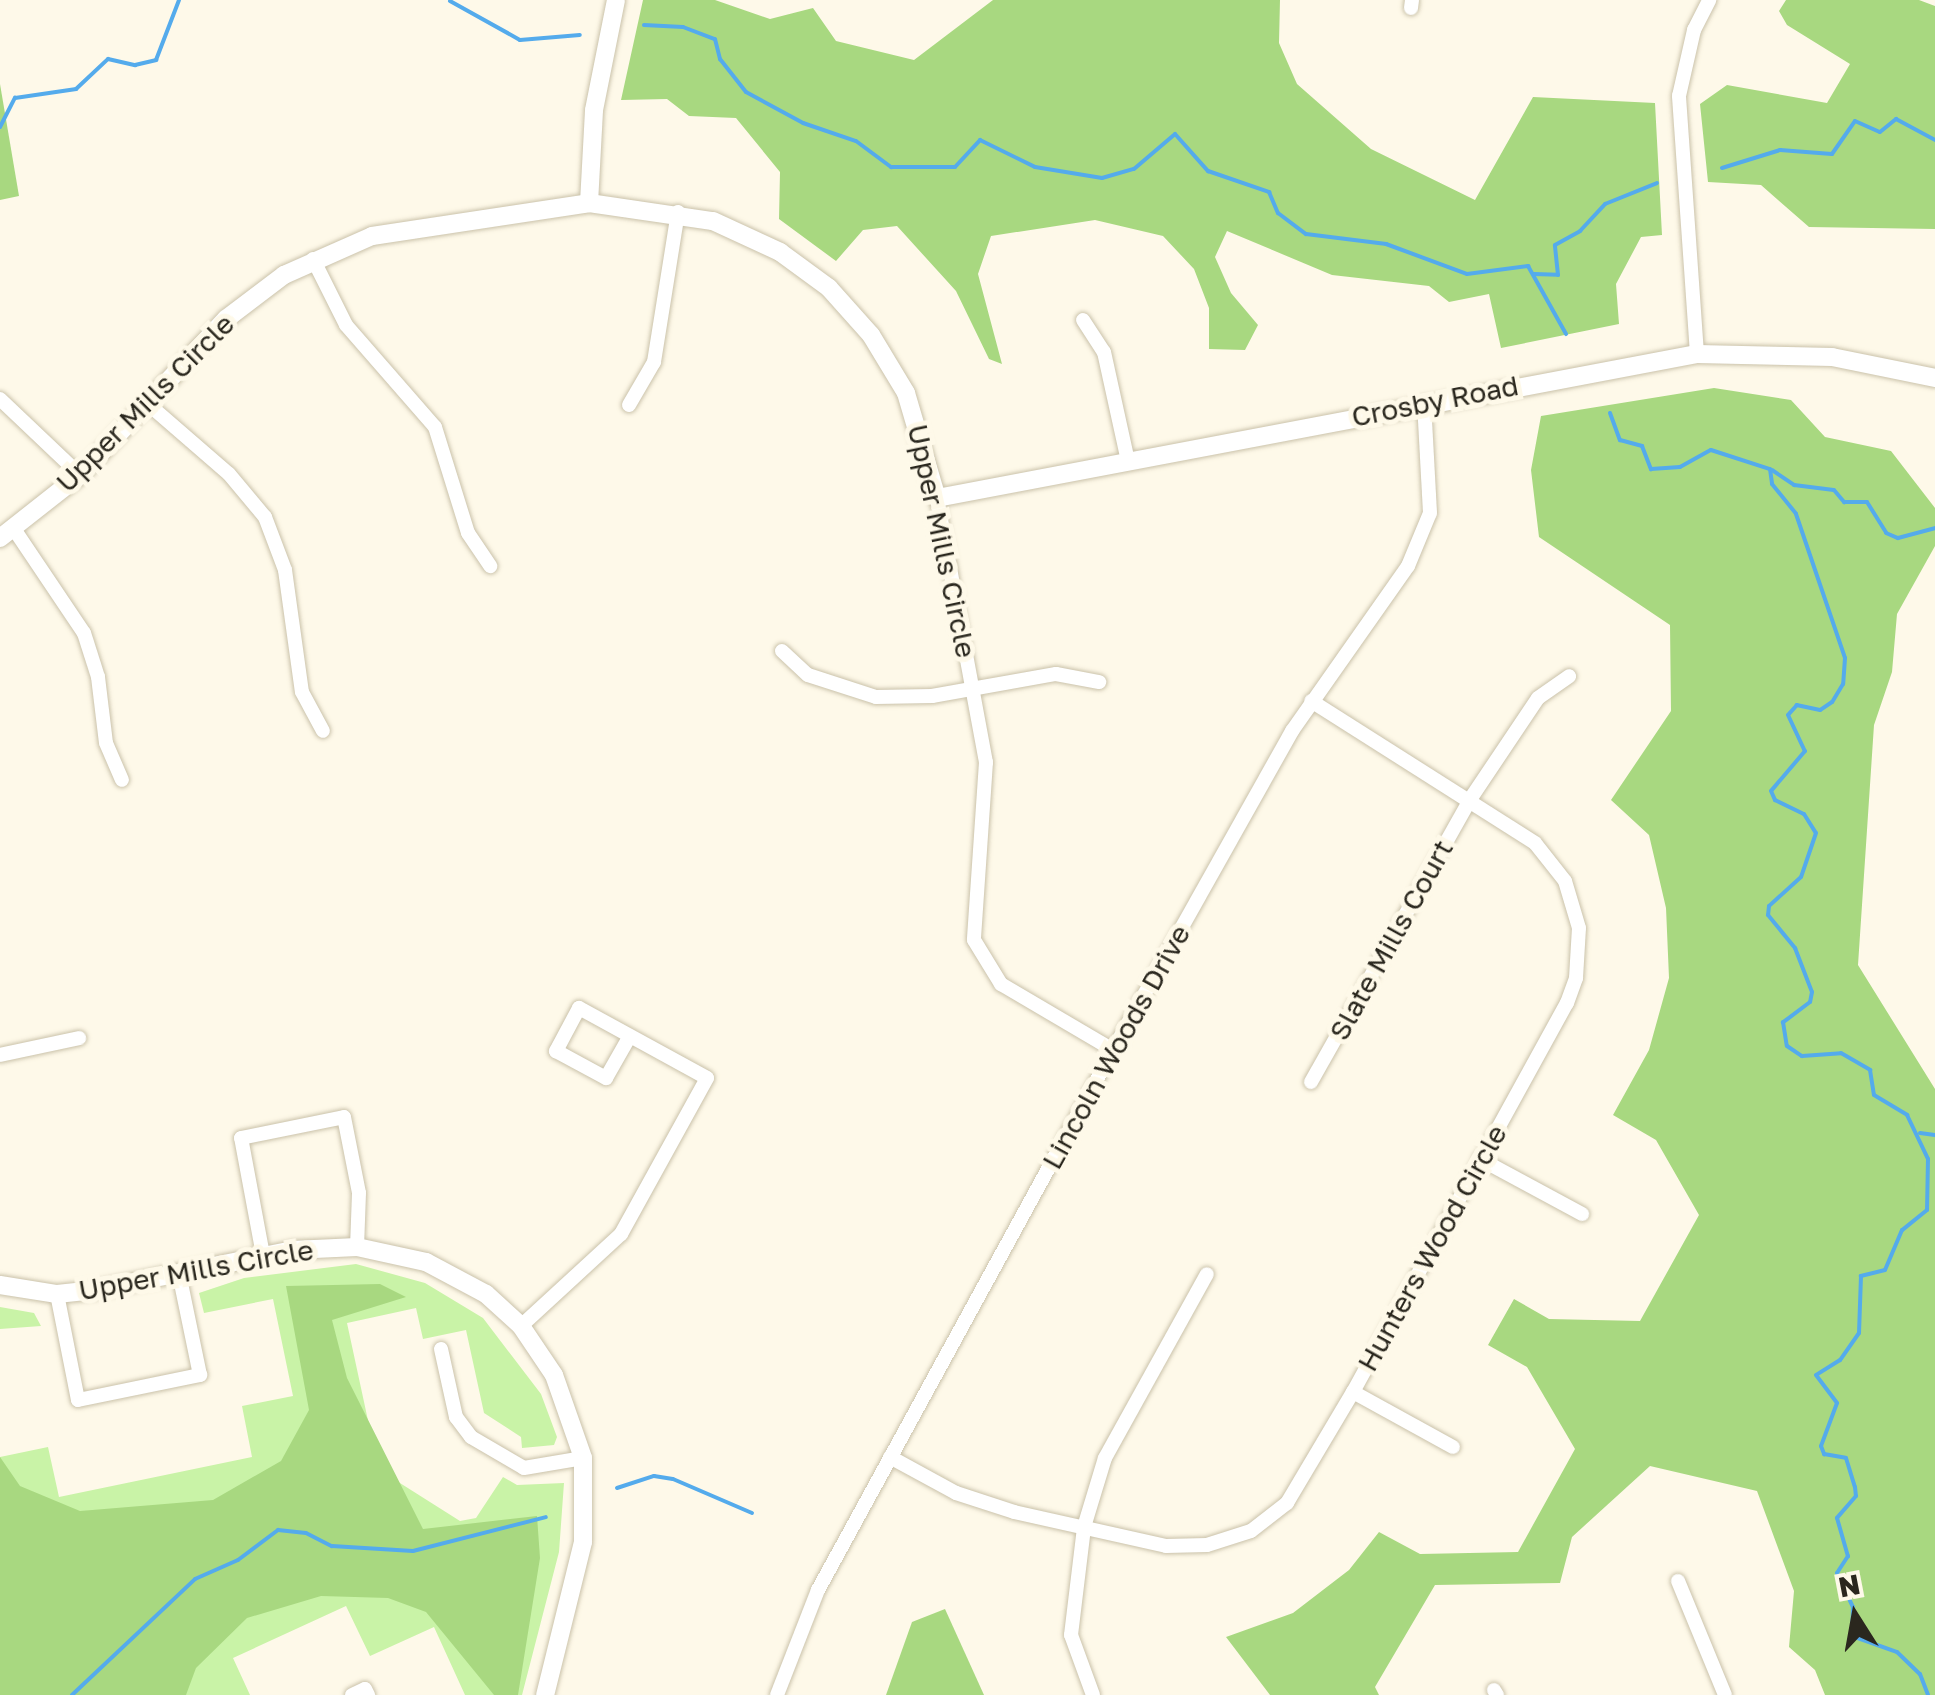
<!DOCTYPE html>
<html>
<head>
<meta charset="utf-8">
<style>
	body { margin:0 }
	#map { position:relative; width:1935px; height:1695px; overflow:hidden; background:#fef9e9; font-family:"Golos Text",sans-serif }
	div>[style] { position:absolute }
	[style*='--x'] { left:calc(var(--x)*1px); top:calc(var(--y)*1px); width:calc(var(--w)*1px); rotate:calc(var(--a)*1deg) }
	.green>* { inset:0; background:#c9f3a7 }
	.forest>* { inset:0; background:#a8d880 }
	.stream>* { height:4px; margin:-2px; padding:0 2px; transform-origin:2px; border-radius:2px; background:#54abec }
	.roads { filter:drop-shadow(0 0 2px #cac2aa) drop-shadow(0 0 2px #cac2aa) }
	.minor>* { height:14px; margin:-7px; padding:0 7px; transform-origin:7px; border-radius:7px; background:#fff }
	.tertiary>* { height:18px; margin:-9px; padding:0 9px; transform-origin:9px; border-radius:9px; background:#fff }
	span { translate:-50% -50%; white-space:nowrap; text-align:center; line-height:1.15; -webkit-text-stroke:10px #fef9e9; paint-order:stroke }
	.street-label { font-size:28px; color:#2a271e }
	.north { position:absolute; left:1805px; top:1565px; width:100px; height:100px; -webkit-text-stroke:8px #fef9e9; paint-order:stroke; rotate:349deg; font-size:28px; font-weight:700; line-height:40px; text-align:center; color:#2a271e }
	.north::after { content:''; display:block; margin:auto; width:35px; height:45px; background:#2a271e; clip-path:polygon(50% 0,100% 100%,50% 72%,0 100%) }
</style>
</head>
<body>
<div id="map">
	<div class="green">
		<i style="clip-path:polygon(356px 1264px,425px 1283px,483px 1318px,541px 1394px,557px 1437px,554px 1445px,522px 1448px,521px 1437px,484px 1413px,466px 1330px,423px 1339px,416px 1308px,347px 1323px,372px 1439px,392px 1478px,460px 1521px,476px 1518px,503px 1477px,517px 1485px,564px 1483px,559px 1552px,522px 1695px,465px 1695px,434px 1627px,370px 1656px,346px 1606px,233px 1658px,250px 1695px,0 1695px,0 1457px,48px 1447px,59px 1497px,252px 1457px,242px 1406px,293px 1396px,273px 1299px,204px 1313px,199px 1293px,244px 1278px)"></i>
		<i style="clip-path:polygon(0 1307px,34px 1313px,41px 1326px,0 1329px)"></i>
	</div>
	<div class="forest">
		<i style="clip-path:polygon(643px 0,715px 0,770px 19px,813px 8px,836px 41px,914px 60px,993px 0,1280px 0,1279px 43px,1297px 84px,1371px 149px,1475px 200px,1533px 97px,1655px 103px,1662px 235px,1641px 237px,1616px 284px,1619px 324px,1501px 348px,1489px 294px,1449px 302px,1429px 286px,1332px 275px,1227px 231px,1215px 257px,1231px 293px,1258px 325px,1245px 350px,1209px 349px,1209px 308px,1194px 269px,1163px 236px,1095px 220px,991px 236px,978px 274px,1002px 364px,989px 359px,956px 291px,897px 226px,863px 230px,836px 261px,779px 219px,780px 172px,736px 118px,689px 116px,667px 99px,621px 100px)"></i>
		<i style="clip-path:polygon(1786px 0,1919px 0,1935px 6px,1935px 229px,1809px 227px,1761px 185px,1708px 182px,1700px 104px,1727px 85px,1827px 103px,1850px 64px,1787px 25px,1779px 11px)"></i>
		<i style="clip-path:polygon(0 84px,19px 196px,0 200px)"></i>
		<i style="clip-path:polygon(1714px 388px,1791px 400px,1825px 437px,1891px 451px,1935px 508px,1935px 546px,1897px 614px,1892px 672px,1874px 725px,1858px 965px,1935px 1089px,1935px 1695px,1825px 1695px,1815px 1670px,1789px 1647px,1794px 1591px,1757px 1491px,1650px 1466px,1572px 1537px,1560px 1583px,1435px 1585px,1375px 1687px,1379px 1695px,1270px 1695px,1226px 1637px,1293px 1613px,1349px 1570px,1379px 1532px,1420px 1554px,1518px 1552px,1575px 1449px,1527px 1367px,1488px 1345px,1514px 1299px,1549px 1319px,1640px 1321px,1699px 1215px,1656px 1140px,1613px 1115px,1649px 1050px,1669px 978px,1666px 908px,1649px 835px,1611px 800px,1671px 711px,1670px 625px,1539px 537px,1531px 470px,1541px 416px)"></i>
		<i style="clip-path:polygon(380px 1284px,406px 1297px,332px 1320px,347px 1378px,423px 1529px,537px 1516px,540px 1558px,518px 1695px,494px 1695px,426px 1612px,388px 1598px,321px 1596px,247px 1618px,196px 1668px,186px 1695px,0 1695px,0 1457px,20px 1486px,80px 1511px,213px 1500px,281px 1461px,309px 1410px,286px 1286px)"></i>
		<i style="clip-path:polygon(945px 1609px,984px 1695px,886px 1695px,912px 1622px)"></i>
	</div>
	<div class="stream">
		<i style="--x:450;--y:1;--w:80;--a:29.1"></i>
		<i style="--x:520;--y:40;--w:60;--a:-4.8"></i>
		<i style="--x:644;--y:25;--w:39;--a:3"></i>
		<i style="--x:683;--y:27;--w:34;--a:21"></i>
		<i style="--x:715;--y:39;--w:21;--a:76"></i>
		<i style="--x:720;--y:59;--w:42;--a:51.8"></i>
		<i style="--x:746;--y:92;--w:65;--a:28.5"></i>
		<i style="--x:803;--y:123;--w:56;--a:18.8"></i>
		<i style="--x:856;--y:141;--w:44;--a:36.6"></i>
		<i style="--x:891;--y:167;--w:64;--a:0"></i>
		<i style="--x:955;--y:167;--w:37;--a:-47"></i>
		<i style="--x:980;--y:140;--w:61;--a:26.1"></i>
		<i style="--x:1035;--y:167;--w:68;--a:9.3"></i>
		<i style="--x:1102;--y:178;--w:33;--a:-16"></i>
		<i style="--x:1134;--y:169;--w:54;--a:-40.5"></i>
		<i style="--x:1175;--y:134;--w:50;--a:48.3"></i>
		<i style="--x:1208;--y:171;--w:65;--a:19"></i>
		<i style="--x:1269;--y:192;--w:23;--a:67"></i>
		<i style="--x:1278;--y:213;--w:35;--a:37"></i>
		<i style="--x:1306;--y:234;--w:81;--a:7.1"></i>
		<i style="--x:1386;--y:244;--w:86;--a:20.3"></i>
		<i style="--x:1467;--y:274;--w:62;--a:-7.5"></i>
		<i style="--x:1528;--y:266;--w:78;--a:60.8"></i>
		<i style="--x:0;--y:127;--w:33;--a:-63"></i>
		<i style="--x:15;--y:98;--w:62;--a:-8.4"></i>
		<i style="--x:76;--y:89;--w:44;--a:-43.2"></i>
		<i style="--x:108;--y:59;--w:28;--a:13"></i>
		<i style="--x:135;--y:65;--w:22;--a:-13"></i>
		<i style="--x:156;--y:60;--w:64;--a:-69"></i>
		<i style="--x:1722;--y:168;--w:61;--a:-17.2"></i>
		<i style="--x:1780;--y:150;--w:52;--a:4.4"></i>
		<i style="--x:1832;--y:154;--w:40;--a:-55.1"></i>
		<i style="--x:1855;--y:121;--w:27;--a:24"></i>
		<i style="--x:1880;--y:132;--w:21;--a:-39"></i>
		<i style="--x:1896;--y:119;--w:44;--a:28.3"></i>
		<i style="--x:1534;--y:274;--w:24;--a:2"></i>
		<i style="--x:1558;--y:275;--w:30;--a:-96"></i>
		<i style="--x:1555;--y:245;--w:29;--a:-29"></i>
		<i style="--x:1580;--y:231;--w:37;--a:-47"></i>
		<i style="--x:1605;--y:204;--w:56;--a:-22"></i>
		<i style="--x:1610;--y:413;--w:29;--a:70"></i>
		<i style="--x:1620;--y:440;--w:23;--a:15"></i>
		<i style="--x:1642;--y:446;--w:25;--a:69"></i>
		<i style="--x:1651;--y:469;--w:29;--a:-4"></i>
		<i style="--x:1680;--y:467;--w:35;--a:-29"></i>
		<i style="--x:1711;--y:450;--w:62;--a:17.9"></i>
		<i style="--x:1770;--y:469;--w:15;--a:82"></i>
		<i style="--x:1772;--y:484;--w:38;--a:51"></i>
		<i style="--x:1796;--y:514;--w:152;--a:71.2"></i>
		<i style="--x:1845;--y:658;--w:26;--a:94"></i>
		<i style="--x:1843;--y:684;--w:21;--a:121"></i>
		<i style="--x:1832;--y:702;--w:14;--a:146"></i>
		<i style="--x:1820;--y:710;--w:24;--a:-168"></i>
		<i style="--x:1797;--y:705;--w:13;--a:132"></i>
		<i style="--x:1788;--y:715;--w:40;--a:65"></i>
		<i style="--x:1805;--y:751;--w:52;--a:130.4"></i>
		<i style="--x:1771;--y:791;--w:10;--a:66"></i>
		<i style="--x:1775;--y:800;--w:32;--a:26"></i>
		<i style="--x:1804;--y:814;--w:22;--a:58"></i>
		<i style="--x:1816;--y:833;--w:46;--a:108.8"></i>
		<i style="--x:1801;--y:877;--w:43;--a:137.8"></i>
		<i style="--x:1769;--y:906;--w:9;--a:96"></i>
		<i style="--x:1768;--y:915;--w:43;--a:50.7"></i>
		<i style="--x:1795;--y:948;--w:47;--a:68.9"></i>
		<i style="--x:1812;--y:992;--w:10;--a:101"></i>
		<i style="--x:1810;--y:1002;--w:34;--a:143"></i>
		<i style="--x:1783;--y:1022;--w:24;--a:81"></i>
		<i style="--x:1787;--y:1046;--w:18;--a:34"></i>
		<i style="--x:1802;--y:1056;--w:39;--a:-4"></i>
		<i style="--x:1841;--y:1053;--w:34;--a:30"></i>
		<i style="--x:1870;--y:1070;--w:25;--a:81"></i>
		<i style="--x:1874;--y:1095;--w:39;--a:31"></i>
		<i style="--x:1907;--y:1115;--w:49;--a:64.5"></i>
		<i style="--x:1928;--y:1159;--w:51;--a:91.1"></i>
		<i style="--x:1927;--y:1210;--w:32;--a:141"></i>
		<i style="--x:1902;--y:1230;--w:43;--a:113"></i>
		<i style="--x:1885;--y:1270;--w:25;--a:166"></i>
		<i style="--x:1861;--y:1276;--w:57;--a:92"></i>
		<i style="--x:1859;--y:1333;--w:33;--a:125"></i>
		<i style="--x:1840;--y:1360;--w:28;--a:148"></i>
		<i style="--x:1816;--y:1375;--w:35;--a:53"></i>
		<i style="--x:1837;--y:1403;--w:46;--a:110.4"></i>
		<i style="--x:1821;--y:1446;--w:9;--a:69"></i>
		<i style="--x:1824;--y:1454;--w:22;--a:10"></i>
		<i style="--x:1846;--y:1458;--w:30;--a:73"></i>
		<i style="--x:1855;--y:1487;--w:9;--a:84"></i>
		<i style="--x:1856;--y:1496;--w:29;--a:131"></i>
		<i style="--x:1837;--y:1518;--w:40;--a:74"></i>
		<i style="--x:1848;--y:1556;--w:20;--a:123"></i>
		<i style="--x:1837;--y:1573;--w:38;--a:65"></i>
		<i style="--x:1853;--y:1607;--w:29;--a:92"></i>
		<i style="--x:1852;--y:1636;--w:48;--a:19.6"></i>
		<i style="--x:1897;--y:1652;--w:32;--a:44"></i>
		<i style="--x:1920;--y:1674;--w:22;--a:69"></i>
		<i style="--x:1772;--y:470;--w:27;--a:34"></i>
		<i style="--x:1794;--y:485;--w:40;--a:7.1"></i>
		<i style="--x:1834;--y:490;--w:16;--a:50"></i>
		<i style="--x:1844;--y:502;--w:23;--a:0"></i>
		<i style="--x:1867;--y:502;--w:36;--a:58"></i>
		<i style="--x:1886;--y:533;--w:13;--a:23"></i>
		<i style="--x:1898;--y:538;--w:38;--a:-15"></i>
		<i style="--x:1920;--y:1133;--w:15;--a:8"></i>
		<i style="--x:617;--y:1488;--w:39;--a:-18"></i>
		<i style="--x:654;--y:1476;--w:19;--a:9"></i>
		<i style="--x:673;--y:1479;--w:86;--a:23.3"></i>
		<i style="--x:72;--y:1695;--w:169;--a:-43.3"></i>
		<i style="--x:195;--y:1579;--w:47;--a:-23.8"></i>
		<i style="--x:238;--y:1560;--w:50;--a:-36.9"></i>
		<i style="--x:278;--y:1530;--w:28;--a:6"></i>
		<i style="--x:306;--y:1533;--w:29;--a:27"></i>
		<i style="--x:332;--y:1546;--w:81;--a:3.5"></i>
		<i style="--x:413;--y:1551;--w:137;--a:-14.3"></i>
	</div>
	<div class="roads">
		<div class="minor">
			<i style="--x:1411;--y:8;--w:8;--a:-83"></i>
			<i style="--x:313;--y:259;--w:74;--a:63.4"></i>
			<i style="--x:346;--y:325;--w:135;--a:48.9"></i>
			<i style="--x:435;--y:427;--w:111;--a:72.7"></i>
			<i style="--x:468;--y:533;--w:40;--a:56"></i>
			<i style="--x:1083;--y:320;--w:38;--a:57"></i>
			<i style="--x:1104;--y:352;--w:112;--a:77.6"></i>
			<i style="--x:1697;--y:354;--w:259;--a:-94"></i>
			<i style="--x:1679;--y:96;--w:68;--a:-77.2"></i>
			<i style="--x:1694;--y:30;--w:34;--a:-63"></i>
			<i style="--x:0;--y:399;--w:110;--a:43.5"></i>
			<i style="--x:147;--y:403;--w:108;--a:40.9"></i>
			<i style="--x:229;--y:474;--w:56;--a:50.1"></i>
			<i style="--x:265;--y:517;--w:57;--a:69.3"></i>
			<i style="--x:285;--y:570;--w:123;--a:82.1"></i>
			<i style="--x:302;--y:692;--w:44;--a:61.7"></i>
			<i style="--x:629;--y:405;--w:50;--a:-59.8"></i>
			<i style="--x:654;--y:362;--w:152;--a:-80.9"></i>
			<i style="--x:937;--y:498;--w:269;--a:79.5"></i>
			<i style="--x:986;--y:762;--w:178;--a:93.9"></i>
			<i style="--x:974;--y:940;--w:52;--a:58.5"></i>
			<i style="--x:1001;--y:984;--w:130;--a:30.5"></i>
			<i style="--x:14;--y:529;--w:125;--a:56.1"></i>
			<i style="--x:84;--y:633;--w:46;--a:72.3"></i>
			<i style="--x:98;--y:677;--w:66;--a:83.1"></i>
			<i style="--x:106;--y:743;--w:40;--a:66.6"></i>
			<i style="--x:782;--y:651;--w:35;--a:43"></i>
			<i style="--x:808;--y:675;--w:71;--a:17.9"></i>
			<i style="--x:876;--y:697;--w:56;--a:-1"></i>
			<i style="--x:932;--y:696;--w:126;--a:-10.1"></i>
			<i style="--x:1056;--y:674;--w:44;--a:10.5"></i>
			<i style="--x:0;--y:1055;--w:81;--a:-12.1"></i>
			<i style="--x:1311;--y:1082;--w:326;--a:-60.6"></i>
			<i style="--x:1471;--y:798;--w:120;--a:-56.2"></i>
			<i style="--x:1538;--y:698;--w:38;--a:-35"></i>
			<i style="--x:1480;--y:1159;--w:116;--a:28.3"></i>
			<i style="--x:263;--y:1255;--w:119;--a:-100.6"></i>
			<i style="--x:241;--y:1138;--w:105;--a:-11.5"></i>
			<i style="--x:344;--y:1117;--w:77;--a:78.8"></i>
			<i style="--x:359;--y:1193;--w:54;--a:92.1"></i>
			<i style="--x:57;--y:1294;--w:108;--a:78.8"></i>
			<i style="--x:78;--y:1400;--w:125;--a:-11.6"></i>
			<i style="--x:200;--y:1375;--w:103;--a:-101.7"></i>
			<i style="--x:521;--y:1326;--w:136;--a:-42.6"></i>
			<i style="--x:621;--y:1234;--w:178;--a:-61.1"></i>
			<i style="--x:707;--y:1078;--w:146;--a:-151.3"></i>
			<i style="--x:579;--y:1008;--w:49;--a:118.1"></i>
			<i style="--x:556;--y:1051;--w:57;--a:28.4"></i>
			<i style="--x:606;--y:1078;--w:48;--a:-60.3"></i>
			<i style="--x:441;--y:1349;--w:70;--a:77.6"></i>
			<i style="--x:456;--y:1417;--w:25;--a:53"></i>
			<i style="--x:471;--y:1437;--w:61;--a:30.3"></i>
			<i style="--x:524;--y:1468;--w:60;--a:-9.6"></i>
			<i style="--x:1353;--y:1392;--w:114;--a:28.8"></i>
			<i style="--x:890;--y:1457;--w:75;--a:28.6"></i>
			<i style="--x:956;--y:1493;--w:61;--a:18.1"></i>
			<i style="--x:1014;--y:1512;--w:156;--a:12.6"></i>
			<i style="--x:1166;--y:1546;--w:41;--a:-1.4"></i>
			<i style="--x:1207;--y:1545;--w:46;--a:-17.7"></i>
			<i style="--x:1251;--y:1531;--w:46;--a:-37.9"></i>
			<i style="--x:1287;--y:1503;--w:129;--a:-59.3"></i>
			<i style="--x:1353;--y:1392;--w:444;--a:-61.2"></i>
			<i style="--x:1567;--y:1003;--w:27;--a:-70"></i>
			<i style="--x:1576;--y:978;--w:50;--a:-86.6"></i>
			<i style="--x:1579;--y:928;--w:49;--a:-106.6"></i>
			<i style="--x:1565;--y:881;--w:48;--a:-128.3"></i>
			<i style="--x:1535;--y:843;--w:265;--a:-147.6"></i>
			<i style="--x:1678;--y:1581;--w:123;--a:67.6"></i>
			<i style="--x:1494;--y:1690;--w:6;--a:59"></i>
			<i style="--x:352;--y:1695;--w:14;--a:-25"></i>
			<i style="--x:365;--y:1689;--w:7;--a:63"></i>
			<i style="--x:777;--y:1695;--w:113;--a:-68.7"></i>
			<i style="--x:818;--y:1590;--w:615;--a:-61.35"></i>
			<i style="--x:1113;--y:1050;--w:366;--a:-60.7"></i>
			<i style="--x:1292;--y:731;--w:202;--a:-54.9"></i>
			<i style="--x:1408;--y:566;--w:57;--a:-67.5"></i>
			<i style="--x:1430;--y:513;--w:110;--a:-93.1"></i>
			<i style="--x:1093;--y:1695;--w:64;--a:-110.1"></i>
			<i style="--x:1071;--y:1635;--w:109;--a:-83.1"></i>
			<i style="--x:1084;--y:1527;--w:72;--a:-73.1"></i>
			<i style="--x:1105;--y:1458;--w:210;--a:-61"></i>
		</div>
		<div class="tertiary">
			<i style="--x:589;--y:203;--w:93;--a:-86.9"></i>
			<i style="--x:594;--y:110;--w:112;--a:-78.7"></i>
			<i style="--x:0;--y:538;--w:102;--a:-38.2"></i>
			<i style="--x:80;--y:475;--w:214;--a:-46.9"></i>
			<i style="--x:226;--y:319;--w:73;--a:-37.2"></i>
			<i style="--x:284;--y:275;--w:96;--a:-23.9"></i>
			<i style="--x:372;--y:236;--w:219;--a:-8.6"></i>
			<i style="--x:589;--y:203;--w:125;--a:8.3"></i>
			<i style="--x:713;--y:221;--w:74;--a:24.8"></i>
			<i style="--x:780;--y:252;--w:61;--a:36.3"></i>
			<i style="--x:829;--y:288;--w:63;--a:48.2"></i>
			<i style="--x:871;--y:335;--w:68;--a:58.9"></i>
			<i style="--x:906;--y:393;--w:109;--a:73.6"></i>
			<i style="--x:937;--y:498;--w:774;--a:-10.73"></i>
			<i style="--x:1697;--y:354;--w:135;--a:1.3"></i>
			<i style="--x:1832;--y:357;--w:105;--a:11.5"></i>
			<i style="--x:0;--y:1285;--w:58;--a:9"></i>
			<i style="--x:57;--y:1294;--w:38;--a:-6"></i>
			<i style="--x:95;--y:1290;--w:202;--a:-11.4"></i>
			<i style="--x:293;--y:1250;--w:64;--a:-2.7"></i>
			<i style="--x:357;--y:1247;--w:71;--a:12.3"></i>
			<i style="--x:426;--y:1262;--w:68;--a:28.1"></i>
			<i style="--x:486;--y:1294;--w:47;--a:42.4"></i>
			<i style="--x:521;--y:1326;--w:59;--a:56"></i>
			<i style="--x:554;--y:1375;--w:88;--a:70.7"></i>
			<i style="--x:583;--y:1458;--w:84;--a:90"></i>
			<i style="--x:583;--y:1542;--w:158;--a:103.9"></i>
		</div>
	</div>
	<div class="street-label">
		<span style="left:1435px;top:401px;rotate:-11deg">Crosby Road</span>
		<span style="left:145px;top:403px;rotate:-45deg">Upper Mills Circle</span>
		<span style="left:942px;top:541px;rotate:78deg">Upper Mills Circle</span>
		<span style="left:1391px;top:940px;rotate:-61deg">Slate Mills Court</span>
		<span style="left:1116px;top:1047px;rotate:-61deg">Lincoln Woods Drive</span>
		<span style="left:1432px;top:1248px;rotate:-61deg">Hunters Wood Circle</span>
		<span style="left:196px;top:1270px;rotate:-10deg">Upper Mills Circle</span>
	</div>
	<div class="north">N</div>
</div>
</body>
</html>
